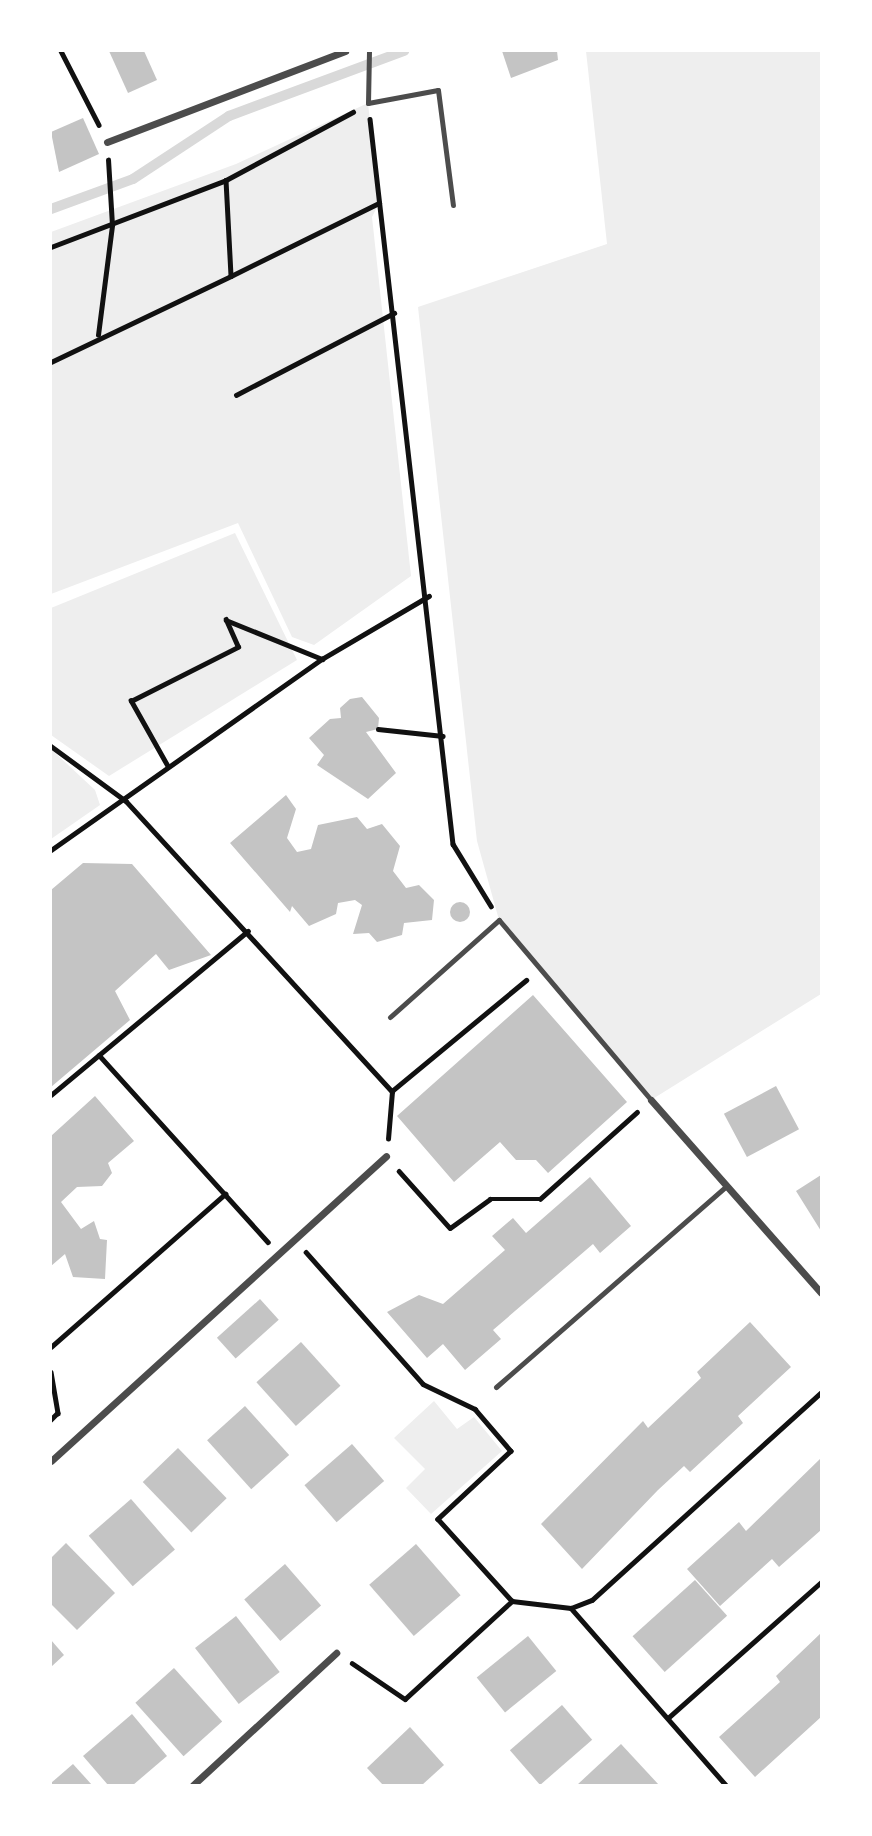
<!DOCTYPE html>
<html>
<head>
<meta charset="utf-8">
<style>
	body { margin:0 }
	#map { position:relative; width:872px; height:1836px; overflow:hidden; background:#fff; font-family:Merriweather,serif }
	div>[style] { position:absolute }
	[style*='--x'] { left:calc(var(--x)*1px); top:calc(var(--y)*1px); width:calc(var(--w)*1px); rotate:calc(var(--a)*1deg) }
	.green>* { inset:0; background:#eee }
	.stream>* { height:10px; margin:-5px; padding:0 5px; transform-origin:5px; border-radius:5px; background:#d9d9d9 }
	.building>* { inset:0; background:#c4c4c4; transform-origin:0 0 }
	.round { border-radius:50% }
	.path>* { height:4.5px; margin:-2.25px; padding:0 2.25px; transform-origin:2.25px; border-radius:2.25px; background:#111 }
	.service>* { height:5px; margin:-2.5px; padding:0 2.5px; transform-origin:2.5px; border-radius:2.5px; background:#4c4c4c }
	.minor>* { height:7px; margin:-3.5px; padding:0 3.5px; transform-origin:3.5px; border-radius:3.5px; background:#4c4c4c }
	span { translate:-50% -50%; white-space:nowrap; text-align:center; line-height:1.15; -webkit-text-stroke:6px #fff; paint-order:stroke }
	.frame { position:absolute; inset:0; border:52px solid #fff; pointer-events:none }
</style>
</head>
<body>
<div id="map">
	<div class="green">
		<i style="clip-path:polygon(586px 51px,821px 51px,821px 994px,651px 1100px,499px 920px,477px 841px,418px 307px,607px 244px)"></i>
		<i style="clip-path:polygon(368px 103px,379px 203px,372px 217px,411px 576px,314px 645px,292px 637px,238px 523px,51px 594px,51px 232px,236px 164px)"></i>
		<i style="clip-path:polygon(235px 533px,297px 660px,109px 776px,51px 735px,51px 608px)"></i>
		<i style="clip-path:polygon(51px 749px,95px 790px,100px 805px,51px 839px)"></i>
		<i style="clip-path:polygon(434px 1401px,457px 1429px,474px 1417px,502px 1451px,431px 1514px,406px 1488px,425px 1469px,394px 1438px)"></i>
	</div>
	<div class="stream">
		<i style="--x:51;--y:209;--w:87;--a:-20.1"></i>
		<i style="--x:133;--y:179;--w:115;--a:-33.3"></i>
		<i style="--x:229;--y:116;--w:187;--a:-20.4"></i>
	</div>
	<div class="building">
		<i style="clip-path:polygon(109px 51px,144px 51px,157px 80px,128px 93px)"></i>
		<i style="clip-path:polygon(502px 51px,557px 51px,558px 60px,511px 78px)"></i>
		<i style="clip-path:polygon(83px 118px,99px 154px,59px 172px,51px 132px)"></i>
		<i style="clip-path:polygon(362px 697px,379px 718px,378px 729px,366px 732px,396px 773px,368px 799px,317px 765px,324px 755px,309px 738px,330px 719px,341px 718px,340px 708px,350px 699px)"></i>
		<i style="clip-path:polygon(286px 795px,296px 809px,287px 838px,297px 852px,311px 849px,318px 825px,357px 817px,367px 829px,382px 824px,400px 846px,393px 871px,406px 888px,419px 885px,434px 900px,432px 920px,404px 923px,402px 935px,377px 942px,369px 933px,353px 934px,362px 905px,355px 900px,338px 903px,336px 914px,309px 926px,292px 906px,290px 912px,230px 843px)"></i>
		<i style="clip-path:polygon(83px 863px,132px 864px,211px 955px,169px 970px,156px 954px,115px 991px,130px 1020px,51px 1087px,51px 890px)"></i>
		<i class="round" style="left:450px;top:902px;width:20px;height:20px"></i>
		<i style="clip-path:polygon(533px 995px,627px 1102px,548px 1173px,536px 1160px,516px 1160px,500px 1142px,454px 1182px,397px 1116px)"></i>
		<i style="left:776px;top:1086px;width:49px;height:59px;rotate:62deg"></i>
		<i style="clip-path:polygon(95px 1096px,134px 1141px,108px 1163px,112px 1173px,102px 1186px,77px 1187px,61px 1202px,81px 1229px,94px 1221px,100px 1239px,107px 1240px,105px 1279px,73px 1277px,65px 1254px,51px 1266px,51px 1136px)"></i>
		<i style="clip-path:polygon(821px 1175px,821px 1231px,796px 1191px)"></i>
		<i style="clip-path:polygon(590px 1177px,631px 1226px,600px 1253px,593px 1244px,493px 1330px,501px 1339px,465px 1370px,443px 1344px,427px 1358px,387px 1312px,419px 1295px,443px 1304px,505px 1250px,492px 1236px,513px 1218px,526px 1233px)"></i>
		<i style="left:260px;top:1299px;width:28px;height:58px;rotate:48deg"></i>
		<i style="clip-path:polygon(750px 1322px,791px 1367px,738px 1416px,743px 1423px,690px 1472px,684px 1466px,658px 1490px,582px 1569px,541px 1524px,643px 1421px,648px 1428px,701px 1378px,697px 1372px)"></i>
		<i style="left:301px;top:1342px;width:59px;height:60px;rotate:48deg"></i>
		<i style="left:245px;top:1406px;width:66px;height:51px;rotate:48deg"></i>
		<i style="left:352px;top:1444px;width:49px;height:63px;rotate:49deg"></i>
		<i style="left:178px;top:1448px;width:70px;height:49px;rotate:46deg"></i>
		<i style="clip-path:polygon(821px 1458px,821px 1530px,779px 1567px,772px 1559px,720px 1606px,687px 1569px,739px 1522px,746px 1531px)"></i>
		<i style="left:131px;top:1499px;width:67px;height:56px;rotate:49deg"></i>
		<i style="clip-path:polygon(66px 1543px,115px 1593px,77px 1630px,51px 1604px,51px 1558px)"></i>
		<i style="left:416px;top:1544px;width:68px;height:62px;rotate:49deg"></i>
		<i style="left:285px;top:1564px;width:55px;height:54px;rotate:49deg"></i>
		<i style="left:695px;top:1580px;width:48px;height:84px;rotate:48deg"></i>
		<i style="left:236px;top:1616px;width:71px;height:52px;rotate:52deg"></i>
		<i style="clip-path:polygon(821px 1633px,821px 1717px,755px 1777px,719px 1737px,780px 1682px,776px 1676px)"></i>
		<i style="left:528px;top:1636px;width:45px;height:66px;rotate:51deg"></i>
		<i style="clip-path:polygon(51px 1640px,64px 1655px,51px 1667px)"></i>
		<i style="left:174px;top:1668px;width:72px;height:52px;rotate:48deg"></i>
		<i style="left:562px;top:1705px;width:46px;height:69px;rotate:49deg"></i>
		<i style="clip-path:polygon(132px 1714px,167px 1756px,133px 1785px,108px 1785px,83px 1756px)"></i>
		<i style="clip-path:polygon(410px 1727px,444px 1765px,422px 1785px,383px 1785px,367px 1768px)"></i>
		<i style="clip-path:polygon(621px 1744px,659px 1785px,577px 1785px)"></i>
		<i style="clip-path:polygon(73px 1764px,92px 1785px,51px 1785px,51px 1783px)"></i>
	</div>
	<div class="path">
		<i style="--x:61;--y:51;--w:83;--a:62.8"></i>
		<i style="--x:370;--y:119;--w:730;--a:83.47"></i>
		<i style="--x:453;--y:844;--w:73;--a:58.5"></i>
		<i style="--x:226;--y:180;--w:96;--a:87"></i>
		<i style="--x:231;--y:276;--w:165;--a:-26.3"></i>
		<i style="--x:51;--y:247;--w:187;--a:-20.9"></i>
		<i style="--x:226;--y:180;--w:144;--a:-28.2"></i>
		<i style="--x:98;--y:335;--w:111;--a:-82.7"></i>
		<i style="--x:112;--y:225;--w:65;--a:-93.5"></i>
		<i style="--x:51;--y:362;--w:199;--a:-25.5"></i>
		<i style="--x:236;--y:395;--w:178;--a:-27.4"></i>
		<i style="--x:378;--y:729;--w:65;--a:6.1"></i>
		<i style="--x:51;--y:746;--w:93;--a:36.3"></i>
		<i style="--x:126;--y:801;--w:394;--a:47.5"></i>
		<i style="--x:168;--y:767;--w:76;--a:-119.3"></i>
		<i style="--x:131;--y:701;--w:120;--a:-26.8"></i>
		<i style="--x:238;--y:647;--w:30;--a:-114"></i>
		<i style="--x:226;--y:620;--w:104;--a:22.1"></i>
		<i style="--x:51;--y:850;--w:332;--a:-35.2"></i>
		<i style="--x:322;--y:659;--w:124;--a:-30.5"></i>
		<i style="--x:99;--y:1055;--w:252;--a:47.9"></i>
		<i style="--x:51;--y:1095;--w:256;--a:-39.8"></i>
		<i style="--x:388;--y:1139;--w:48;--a:-85.2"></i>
		<i style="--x:392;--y:1091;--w:174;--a:-39.6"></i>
		<i style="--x:399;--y:1171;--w:76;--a:48.2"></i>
		<i style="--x:450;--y:1228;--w:49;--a:-35.9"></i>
		<i style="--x:490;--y:1199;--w:50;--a:0"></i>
		<i style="--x:540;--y:1199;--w:130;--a:-41.9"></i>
		<i style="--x:306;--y:1252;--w:176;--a:48.4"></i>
		<i style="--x:423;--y:1384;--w:58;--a:25.7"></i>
		<i style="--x:475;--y:1409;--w:55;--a:49.4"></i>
		<i style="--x:511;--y:1451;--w:100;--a:137"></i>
		<i style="--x:438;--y:1519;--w:110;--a:47.9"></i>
		<i style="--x:512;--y:1601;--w:59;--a:6.8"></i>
		<i style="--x:571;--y:1608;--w:235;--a:48.8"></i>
		<i style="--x:51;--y:1347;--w:232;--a:-41.3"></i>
		<i style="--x:51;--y:1372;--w:42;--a:80.3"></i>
		<i style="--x:58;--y:1413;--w:10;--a:135"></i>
		<i style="--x:571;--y:1608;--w:22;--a:-21"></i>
		<i style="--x:592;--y:1600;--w:309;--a:-42.2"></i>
		<i style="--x:352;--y:1663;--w:64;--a:34.2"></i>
		<i style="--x:405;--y:1699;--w:145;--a:-42.5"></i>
		<i style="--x:668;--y:1718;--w:205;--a:-41.6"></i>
	</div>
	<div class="service">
		<i style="--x:369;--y:51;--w:52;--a:91.1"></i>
		<i style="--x:368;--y:103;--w:71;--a:-10.5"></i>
		<i style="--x:438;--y:90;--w:116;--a:82.6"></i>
		<i style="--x:390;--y:1017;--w:146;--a:-41.7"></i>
		<i style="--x:499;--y:920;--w:236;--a:49.8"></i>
		<i style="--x:496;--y:1387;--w:304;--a:-41.1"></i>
	</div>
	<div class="minor">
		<i style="--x:107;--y:142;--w:255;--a:-20.9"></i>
		<i style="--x:651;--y:1100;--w:257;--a:48.6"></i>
		<i style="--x:51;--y:1461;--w:453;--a:-42.3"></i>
		<i style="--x:193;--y:1785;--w:195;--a:-42.7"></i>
	</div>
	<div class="frame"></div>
</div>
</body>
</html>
